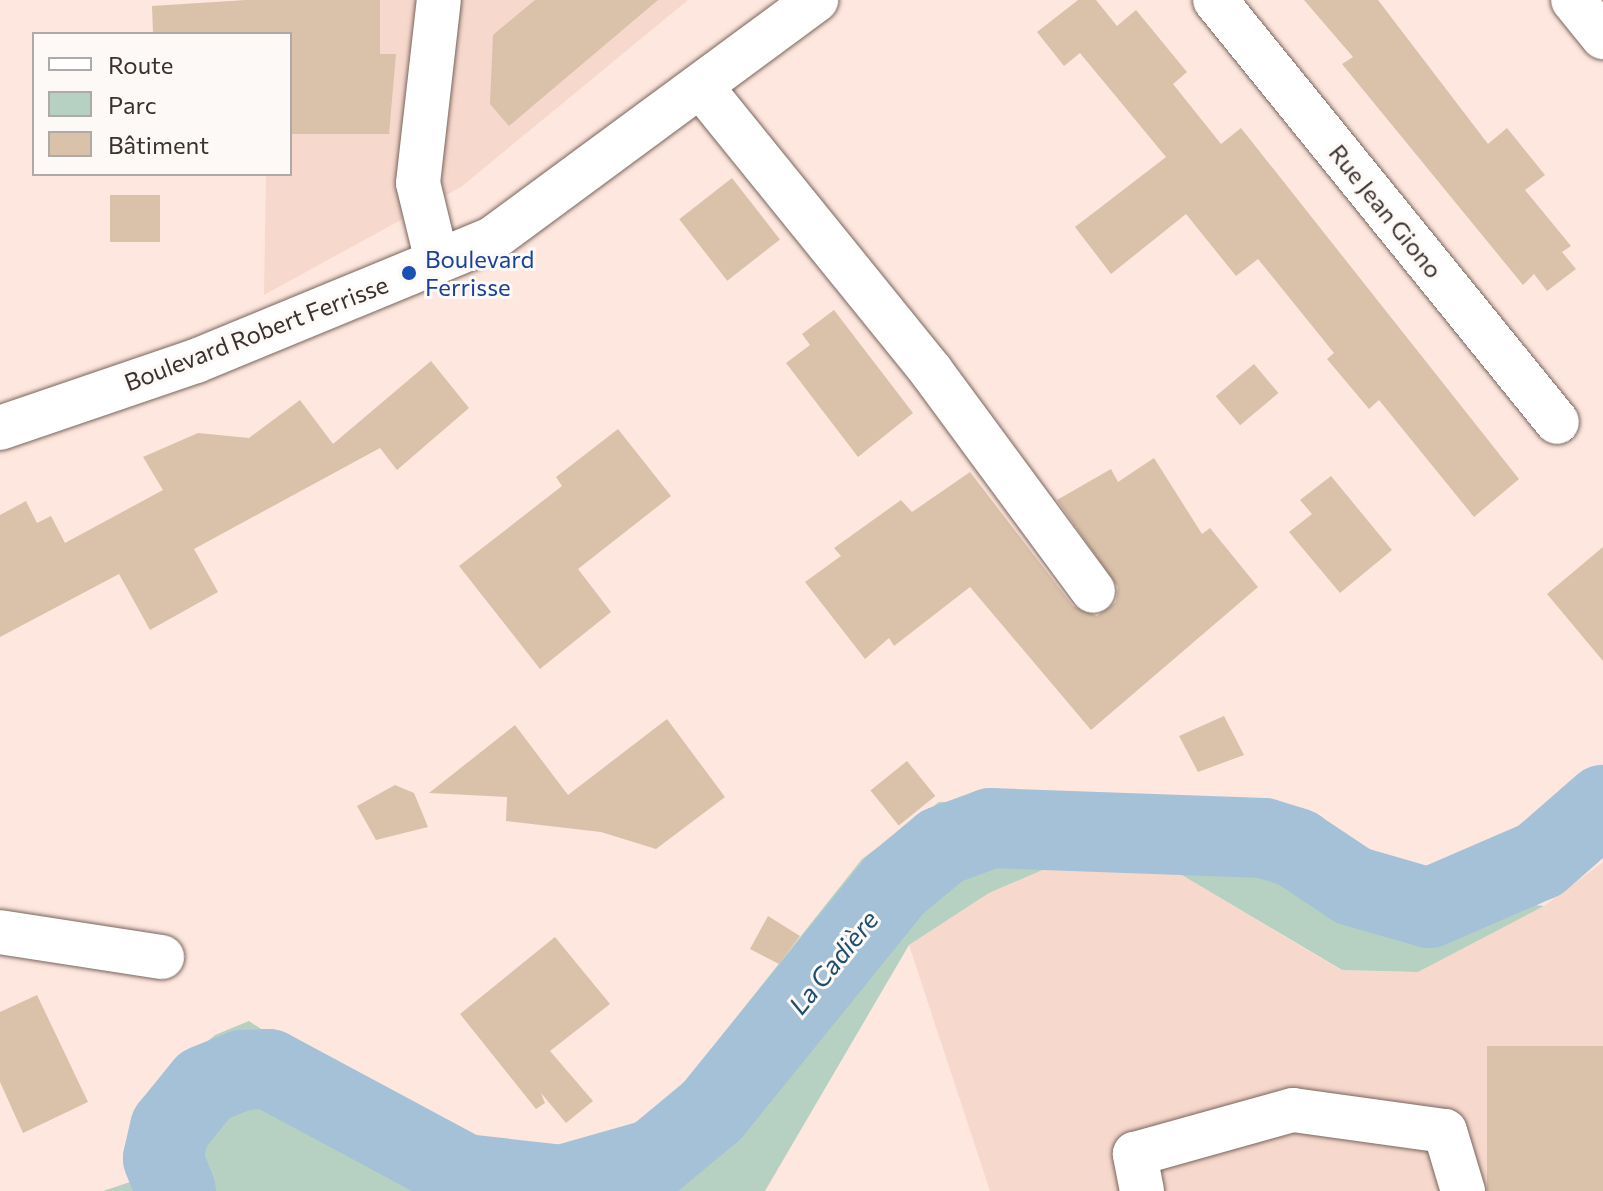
<!DOCTYPE html>
<html>
<head>
<meta charset="utf-8">
<style>
	body { margin:0 }
	#map { position:relative; width:1603px; height:1191px; overflow:hidden; background:#fee7de; font-family:Commissioner,sans-serif }
	div>[style] { position:absolute }
	[style*='--x'] { left:calc(var(--x)*1px); top:calc(var(--y)*1px); width:calc(var(--w)*1px); rotate:calc(var(--a)*1deg) }
	.built>* { inset:0; background:#f7d8cd }
	.green>* { inset:0; background:#b6d1c1 }
	.river>* { height:80px; margin:-40px; padding:0 40px; transform-origin:40px; border-radius:40px; background:#a5c1d7 }
	.building>* { inset:0; background:#dac1aa; transform-origin:0 0 }
	.roads { filter:drop-shadow(0 0 2px #78655d) drop-shadow(0 0 2px #78655d) }
	.minor>* { height:44px; margin:-22px; padding:0 22px; transform-origin:22px; border-radius:22px; background:#fff }
	.major>* { height:44px; margin:-22px; padding:0 22px; transform-origin:22px; border-radius:22px; background:#fff }
	.dots>* { width:22px; height:22px; translate:-50% -50%; box-sizing:border-box; border:4px solid #fdf9f7; border-radius:50% }
	span { translate:-50% -50%; white-space:nowrap; text-align:center; line-height:1.15; -webkit-text-stroke:6px #fdf9f7; paint-order:stroke }
	.street-label { font-size:24px; color:#3a312e }
	.transit-label { font-size:24px; color:#164399 }
	.left { translate:0 -50%; text-align:left }
	.water-label { font-size:26px; color:#1f4e6d; font-style:italic }
	.legend { position:absolute; left:32px; top:32px; width:260px; height:144px; box-sizing:border-box; background:#fdf9f7; border:2px solid #afa9a7; margin:0; padding:10px 14px; list-style:none; font-size:24px; color:#3a312e }
	.legend li { display:flex; align-items:center; gap:16px; height:40px }
	.legend b { width:40px; border:2px solid #afa9a7 }
</style>
</head>
<body>
<div id="map">
	<div class="built">
		<i style="clip-path:polygon(268px 0,688px 0,461px 187px,264px 295px,266px 174px,290px 174px,290px 34px)"></i>
		<i style="clip-path:polygon(1068px 859px,1170px 868px,1341px 970px,1418px 972px,1544px 906px,1603px 862px,1603px 1191px,990px 1191px,909px 945px,989px 893px)"></i>
	</div>
	<div class="green">
		<i style="clip-path:polygon(1270px 799px,1392px 888px,1544px 906px,1418px 972px,1342px 970px,1170px 868px,1068px 859px,989px 893px,909px 945px,765px 1191px,103px 1191px,142px 1178px,137px 1146px,146px 1114px,172px 1071px,215px 1035px,249px 1021px,426px 1139px,628px 1154px,862px 859px,939px 802px)"></i>
	</div>
	<div class="river">
		<i style="--x:176;--y:1191;--w:35;--a:-112"></i>
		<i style="--x:163;--y:1158;--w:31;--a:-77"></i>
		<i style="--x:170;--y:1128;--w:55;--a:-50.9"></i>
		<i style="--x:205;--y:1085;--w:40;--a:-22"></i>
		<i style="--x:242;--y:1070;--w:27;--a:-2"></i>
		<i style="--x:269;--y:1069;--w:222;--a:28.2"></i>
		<i style="--x:465;--y:1174;--w:98;--a:6.5"></i>
		<i style="--x:562;--y:1185;--w:96;--a:-15.8"></i>
		<i style="--x:654;--y:1159;--w:75;--a:-39.6"></i>
		<i style="--x:712;--y:1111;--w:291;--a:-51"></i>
		<i style="--x:895;--y:885;--w:61;--a:-39.7"></i>
		<i style="--x:942;--y:846;--w:52;--a:-20.2"></i>
		<i style="--x:991;--y:828;--w:273;--a:2.1"></i>
		<i style="--x:1264;--y:838;--w:34;--a:17"></i>
		<i style="--x:1296;--y:848;--w:69;--a:33.7"></i>
		<i style="--x:1353;--y:886;--w:79;--a:16.1"></i>
		<i style="--x:1429;--y:908;--w:121;--a:-23.4"></i>
		<i style="--x:1540;--y:860;--w:84;--a:-41.1"></i>
	</div>
	<div class="building">
		<i style="clip-path:polygon(246px 0,380px 0,380px 54px,396px 54px,389px 134px,290px 134px,290px 34px,153px 34px,152px 6px)"></i>
		<i style="clip-path:polygon(535px 0,658px 0,509px 126px,490px 104px,493px 35px)"></i>
		<i style="clip-path:polygon(1078px 0,1096px 0,1117px 26px,1136px 10px,1187px 72px,1173px 84px,1221px 144px,1241px 128px,1519px 479px,1474px 517px,1379px 400px,1369px 409px,1327px 359px,1334px 353px,1258px 259px,1236px 276px,1186px 214px,1111px 274px,1075px 227px,1166px 157px,1080px 53px,1064px 66px,1037px 32px)"></i>
		<i style="clip-path:polygon(1304px 0,1378px 0,1488px 144px,1507px 128px,1545px 175px,1525px 190px,1571px 246px,1562px 252px,1576px 269px,1547px 291px,1534px 274px,1523px 285px,1342px 64px,1353px 57px)"></i>
		<i style="left:732px;top:178px;width:78px;height:67px;rotate:52deg"></i>
		<i style="left:110px;top:195px;width:50px;height:47px"></i>
		<i style="clip-path:polygon(834px 310px,913px 413px,858px 457px,786px 363px,810px 345px,802px 334px)"></i>
		<i style="clip-path:polygon(431px 361px,469px 408px,397px 470px,380px 448px,194px 549px,218px 592px,150px 630px,119px 574px,0 637px,0 515px,26px 501px,37px 523px,51px 516px,65px 543px,163px 490px,143px 457px,198px 433px,249px 438px,300px 400px,333px 444px)"></i>
		<i style="left:1254px;top:364px;width:38px;height:50px;rotate:50deg"></i>
		<i style="clip-path:polygon(618px 429px,671px 496px,578px 569px,611px 612px,540px 669px,459px 566px,562px 486px,556px 477px)"></i>
		<i style="clip-path:polygon(1154px 458px,1202px 534px,1210px 528px,1258px 587px,1091px 730px,970px 587px,894px 646px,889px 638px,865px 659px,805px 582px,841px 556px,834px 548px,901px 500px,912px 512px,970px 472px,1073px 606px,1097px 616px,1116px 602px,1118px 587px,1057px 500px,1111px 469px,1118px 482px)"></i>
		<i style="clip-path:polygon(1331px 476px,1392px 550px,1340px 593px,1289px 532px,1312px 514px,1300px 500px)"></i>
		<i style="clip-path:polygon(1603px 547px,1603px 661px,1547px 594px)"></i>
		<i style="clip-path:polygon(1224px 716px,1244px 755px,1198px 772px,1179px 736px)"></i>
		<i style="clip-path:polygon(667px 719px,725px 797px,656px 849px,601px 832px,506px 821px,507px 797px,429px 793px,515px 725px,568px 795px)"></i>
		<i style="left:907px;top:761px;width:45px;height:47px;rotate:51deg"></i>
		<i style="clip-path:polygon(395px 785px,414px 793px,428px 827px,376px 840px,357px 806px)"></i>
		<i style="clip-path:polygon(768px 916px,800px 936px,779px 964px,750px 949px)"></i>
		<i style="clip-path:polygon(555px 937px,610px 1004px,550px 1051px,593px 1101px,566px 1123px,541px 1093px,545px 1103px,536px 1109px,460px 1014px)"></i>
		<i style="clip-path:polygon(37px 995px,88px 1102px,23px 1133px,0 1082px,0 1012px)"></i>
		<i style="left:1603px;top:1046px;width:145px;height:116px;rotate:90deg"></i>
	</div>
	<div class="roads">
		<div class="minor">
			<i style="--x:1215;--y:0;--w:543;--a:50.98"></i>
			<i style="--x:1573;--y:0;--w:48;--a:51"></i>
			<i style="--x:702;--y:88;--w:364;--a:51"></i>
			<i style="--x:931;--y:371;--w:273;--a:53.6"></i>
			<i style="--x:437;--y:261;--w:80;--a:-103.7"></i>
			<i style="--x:418;--y:183;--w:184;--a:-83.5"></i>
			<i style="--x:0;--y:932;--w:164;--a:8.8"></i>
			<i style="--x:1142;--y:1191;--w:38;--a:-101"></i>
			<i style="--x:1135;--y:1154;--w:164;--a:-15.6"></i>
			<i style="--x:1293;--y:1110;--w:153;--a:7.9"></i>
			<i style="--x:1445;--y:1131;--w:63;--a:73.3"></i>
		</div>
		<div class="major">
			<i style="--x:0;--y:428;--w:207;--a:-18.9"></i>
			<i style="--x:196;--y:361;--w:320;--a:-22.4"></i>
			<i style="--x:492;--y:239;--w:403;--a:-36.4"></i>
		</div>
	</div>
	<div class="dots">
		<i style="left:409px;top:273px;background:#1a4fb4"></i>
	</div>
	<div class="street-label">
		<span style="left:1386px;top:211px;rotate:51deg">Rue Jean Giono</span>
		<span style="left:256px;top:333px;rotate:-21deg">Boulevard Robert Ferrisse</span>
	</div>
	<div class="transit-label">
		<span class="left" style="left:425px;top:273px">Boulevard<br>Ferrisse</span>
	</div>
	<div class="water-label">
		<span style="left:833px;top:962px;rotate:-51deg">La Cadière</span>
	</div>
	<ul class="legend">
	<li><b style="height:10px;background:#fff"></b>Route</li>
	<li><b style="height:22px;background:#b6d1c1"></b>Parc</li>
	<li><b style="height:22px;background:#dac1aa"></b>Bâtiment</li>
	</ul>
</div>
</body>
</html>
